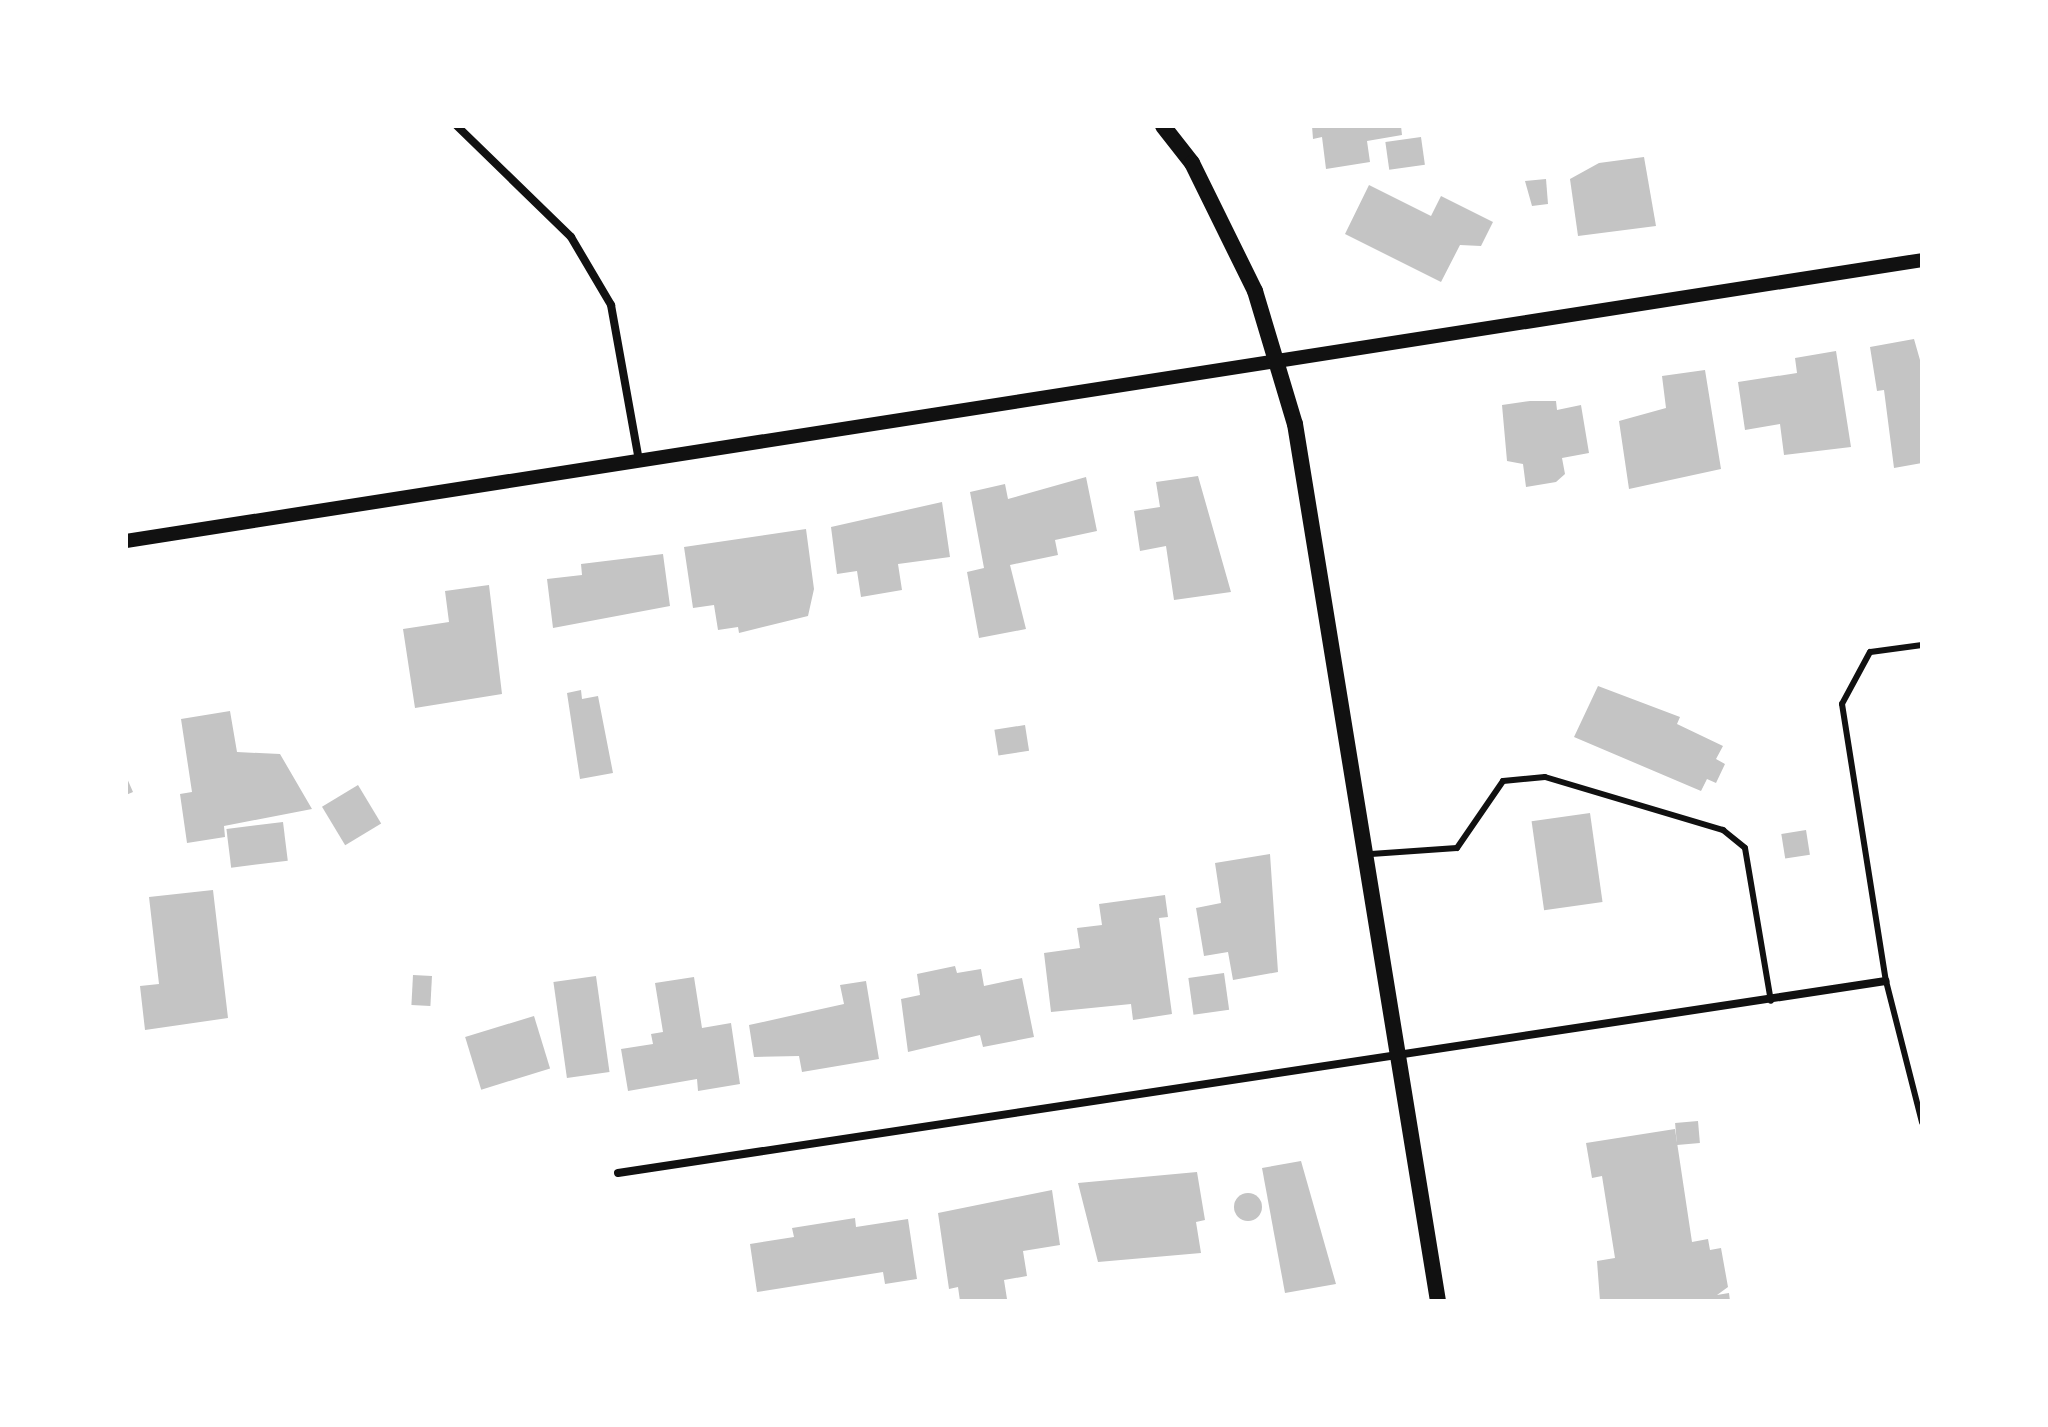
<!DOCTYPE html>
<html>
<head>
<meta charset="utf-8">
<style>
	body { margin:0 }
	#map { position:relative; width:2048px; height:1427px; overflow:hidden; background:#fff; font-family:Arial,sans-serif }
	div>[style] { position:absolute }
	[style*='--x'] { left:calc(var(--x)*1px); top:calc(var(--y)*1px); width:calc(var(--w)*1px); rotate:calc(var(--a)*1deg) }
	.building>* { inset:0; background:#c4c4c4; transform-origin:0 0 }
	.round { border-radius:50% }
	.service>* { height:6px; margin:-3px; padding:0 3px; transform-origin:3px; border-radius:3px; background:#111 }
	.minor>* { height:8px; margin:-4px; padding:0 4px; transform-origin:4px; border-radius:4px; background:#111 }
	.tertiary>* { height:14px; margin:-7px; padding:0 7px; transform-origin:7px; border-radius:7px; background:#111 }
	.secondary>* { height:16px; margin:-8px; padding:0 8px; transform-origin:8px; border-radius:8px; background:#111 }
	span { translate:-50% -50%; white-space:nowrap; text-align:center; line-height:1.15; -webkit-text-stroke:8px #fff; paint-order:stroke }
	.frame { position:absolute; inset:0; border:128px solid #fff; pointer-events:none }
</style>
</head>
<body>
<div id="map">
	<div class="building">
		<i style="clip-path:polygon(1312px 126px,1401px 126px,1402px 135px,1367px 141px,1370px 162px,1326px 169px,1322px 137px,1313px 139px)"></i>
		<i style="left:1421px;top:137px;width:28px;height:36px;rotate:82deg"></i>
		<i style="clip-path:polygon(1644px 157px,1656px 226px,1578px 236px,1570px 179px,1599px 163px)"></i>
		<i style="clip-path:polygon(1546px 179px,1548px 204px,1532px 206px,1525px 181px)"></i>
		<i style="clip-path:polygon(1369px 185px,1431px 216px,1441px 196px,1493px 222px,1481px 246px,1460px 245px,1441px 282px,1345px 234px)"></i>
		<i style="clip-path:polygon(1914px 339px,1922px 367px,1922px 463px,1894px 468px,1884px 390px,1877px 391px,1870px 347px)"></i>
		<i style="clip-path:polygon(1836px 351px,1851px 447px,1784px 455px,1780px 424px,1745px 430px,1738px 382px,1797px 373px,1795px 358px)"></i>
		<i style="clip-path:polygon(1705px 370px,1721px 469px,1629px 489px,1619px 421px,1666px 408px,1662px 376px)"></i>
		<i style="clip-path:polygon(1530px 401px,1556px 401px,1557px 410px,1581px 405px,1589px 453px,1562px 458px,1565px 474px,1556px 482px,1526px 487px,1523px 464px,1507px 461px,1502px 405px)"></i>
		<i style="clip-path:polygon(1198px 476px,1231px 592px,1174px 600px,1166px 546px,1140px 551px,1134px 511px,1160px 507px,1156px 482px)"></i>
		<i style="clip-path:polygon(1086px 477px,1097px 531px,1055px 540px,1058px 555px,1010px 565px,1026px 629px,979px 638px,967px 572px,984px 568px,970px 492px,1005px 484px,1008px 499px)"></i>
		<i style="clip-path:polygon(942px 502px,950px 557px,898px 564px,902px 590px,861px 597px,857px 571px,837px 574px,831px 527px)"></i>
		<i style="clip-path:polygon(806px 529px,814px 589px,808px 616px,739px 633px,738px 627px,718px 630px,714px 605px,693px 608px,684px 547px)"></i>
		<i style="clip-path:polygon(663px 554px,670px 606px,553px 628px,547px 579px,582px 575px,581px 564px)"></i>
		<i style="clip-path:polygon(489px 585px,502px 694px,415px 708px,403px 629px,449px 622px,445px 591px)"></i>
		<i style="clip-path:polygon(1598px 686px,1680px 717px,1677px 724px,1723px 746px,1716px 759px,1725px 764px,1716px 783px,1707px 779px,1701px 791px,1574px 737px)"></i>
		<i style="clip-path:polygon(581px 690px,582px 699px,598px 696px,613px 773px,580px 779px,567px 693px)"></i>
		<i style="clip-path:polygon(230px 711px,237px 752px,280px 754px,312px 809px,224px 826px,225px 837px,187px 843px,180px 794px,192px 792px,181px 719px)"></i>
		<i style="left:1025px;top:725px;width:26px;height:31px;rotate:81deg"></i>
		<i style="clip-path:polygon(126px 776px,133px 792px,126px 795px)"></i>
		<i style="left:358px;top:785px;width:45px;height:42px;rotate:59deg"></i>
		<i style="left:1590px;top:813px;width:90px;height:59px;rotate:82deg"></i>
		<i style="left:283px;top:822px;width:39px;height:57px;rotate:83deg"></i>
		<i style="left:1806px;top:830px;width:25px;height:25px;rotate:81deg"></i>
		<i style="clip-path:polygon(1270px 854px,1278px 972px,1233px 980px,1228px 952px,1204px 956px,1196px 908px,1221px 903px,1215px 863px)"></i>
		<i style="clip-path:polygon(213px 890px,228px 1018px,145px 1030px,140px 986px,159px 984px,149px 897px)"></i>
		<i style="clip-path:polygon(1165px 895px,1168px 917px,1159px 918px,1172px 1014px,1133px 1020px,1131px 1004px,1051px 1012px,1044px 953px,1080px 948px,1077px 928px,1102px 925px,1099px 904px)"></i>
		<i style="clip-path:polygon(955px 966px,957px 973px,981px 969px,984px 986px,1022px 978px,1034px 1037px,983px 1047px,980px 1035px,908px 1052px,901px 999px,920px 995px,917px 974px)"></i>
		<i style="left:1224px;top:973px;width:37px;height:36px;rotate:82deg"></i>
		<i style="left:413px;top:975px;width:19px;height:30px;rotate:3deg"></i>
		<i style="left:596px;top:976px;width:97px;height:43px;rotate:82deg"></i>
		<i style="clip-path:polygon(694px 977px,702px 1028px,731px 1023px,740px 1084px,698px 1091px,697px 1079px,628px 1091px,621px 1049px,653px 1044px,651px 1034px,663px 1032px,655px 983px)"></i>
		<i style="clip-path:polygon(866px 981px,879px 1059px,802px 1072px,799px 1056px,754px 1057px,749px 1025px,844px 1004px,840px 985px)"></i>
		<i style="left:534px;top:1016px;width:55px;height:72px;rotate:73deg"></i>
		<i style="left:1698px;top:1121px;width:22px;height:23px;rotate:85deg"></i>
		<i style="clip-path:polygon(1675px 1129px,1692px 1242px,1708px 1239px,1710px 1250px,1721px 1248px,1728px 1287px,1717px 1295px,1729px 1293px,1730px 1301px,1600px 1301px,1597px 1261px,1615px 1258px,1602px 1176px,1592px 1178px,1586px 1143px)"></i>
		<i style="clip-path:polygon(1301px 1161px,1336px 1284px,1285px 1293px,1262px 1168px)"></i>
		<i style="clip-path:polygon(1197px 1172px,1205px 1220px,1196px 1222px,1201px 1253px,1098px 1262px,1078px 1183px)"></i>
		<i style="clip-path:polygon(1052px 1190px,1060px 1245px,1023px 1251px,1027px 1276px,1004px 1280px,1007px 1299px,960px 1301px,958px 1287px,949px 1289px,938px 1213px)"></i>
		<i class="round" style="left:1234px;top:1193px;width:28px;height:28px"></i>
		<i style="clip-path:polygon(855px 1218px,856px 1227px,908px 1219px,917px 1279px,885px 1284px,883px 1272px,757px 1292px,750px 1244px,794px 1237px,792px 1228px)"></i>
	</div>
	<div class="service">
		<i style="--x:1922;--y:645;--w:52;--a:172.3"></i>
		<i style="--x:1870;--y:652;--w:59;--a:118.3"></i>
		<i style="--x:1842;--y:704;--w:280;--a:81"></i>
		<i style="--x:1886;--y:981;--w:146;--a:75.7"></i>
		<i style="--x:1371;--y:854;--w:86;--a:-4"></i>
		<i style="--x:1457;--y:848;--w:81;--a:-55.5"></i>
		<i style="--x:1503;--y:781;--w:42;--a:-5.4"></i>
		<i style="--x:1545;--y:777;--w:186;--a:16.6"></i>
		<i style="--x:1723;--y:830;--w:28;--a:39"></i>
		<i style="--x:1745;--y:848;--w:155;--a:80.4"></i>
	</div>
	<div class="minor">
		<i style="--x:457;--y:126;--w:159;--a:44.2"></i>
		<i style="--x:571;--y:237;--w:79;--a:59.5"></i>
		<i style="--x:611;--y:305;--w:158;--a:79.8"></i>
		<i style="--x:618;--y:1173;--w:1282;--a:-8.61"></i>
	</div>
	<div class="tertiary">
		<i style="--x:126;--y:541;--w:1818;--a:-8.89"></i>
	</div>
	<div class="secondary">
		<i style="--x:1163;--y:126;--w:47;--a:51.9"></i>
		<i style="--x:1192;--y:163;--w:143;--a:63.8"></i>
		<i style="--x:1255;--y:291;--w:139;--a:73.3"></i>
		<i style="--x:1295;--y:424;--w:889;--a:80.74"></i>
	</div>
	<div class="frame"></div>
</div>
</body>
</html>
